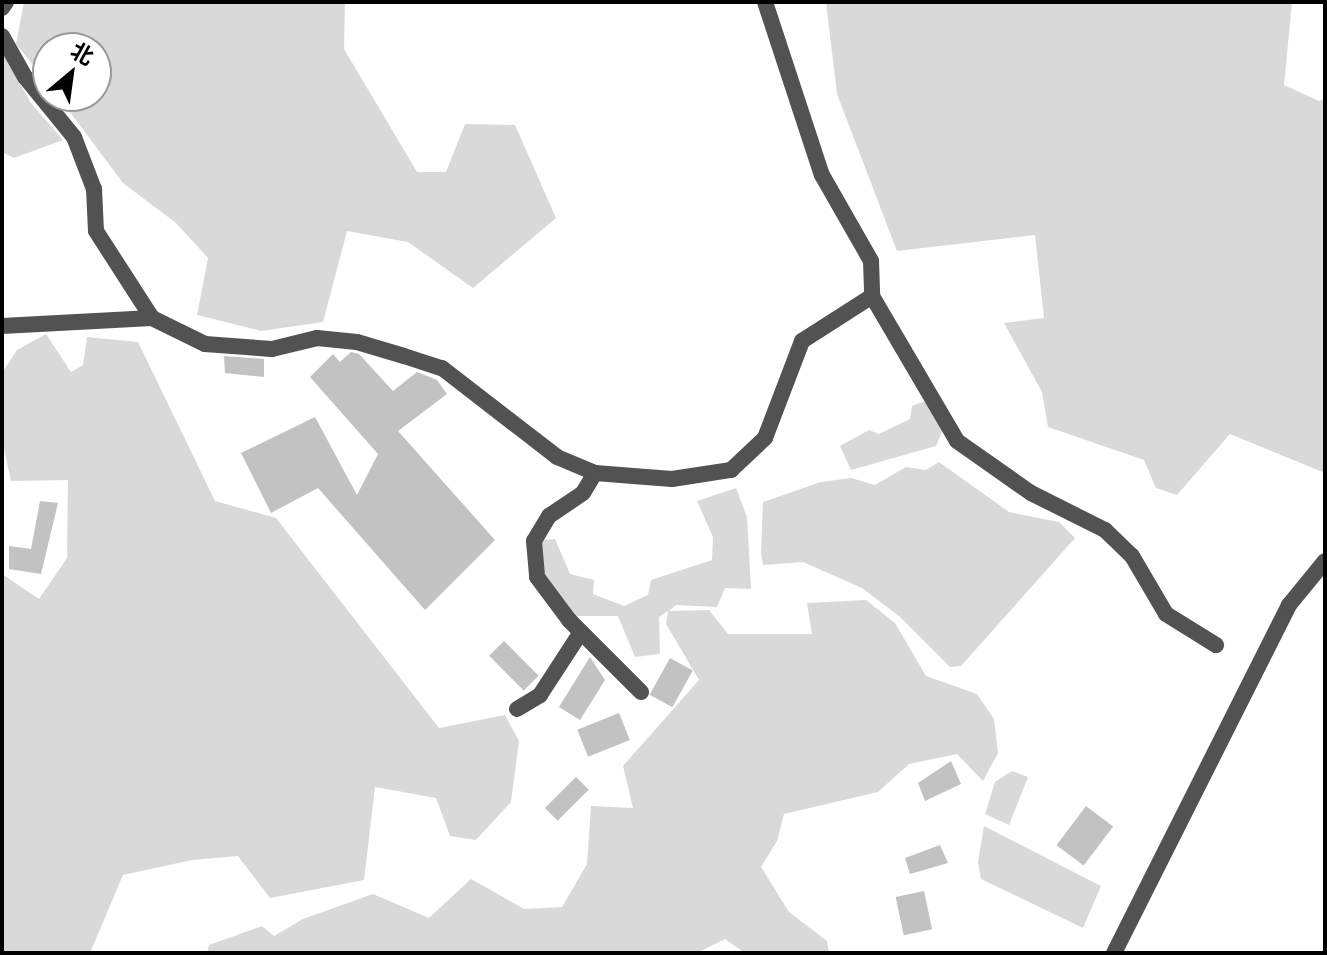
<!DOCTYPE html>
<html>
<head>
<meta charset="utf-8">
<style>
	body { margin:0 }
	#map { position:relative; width:1327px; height:955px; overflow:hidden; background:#fff; font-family:"Open Sans","Noto Sans SC",sans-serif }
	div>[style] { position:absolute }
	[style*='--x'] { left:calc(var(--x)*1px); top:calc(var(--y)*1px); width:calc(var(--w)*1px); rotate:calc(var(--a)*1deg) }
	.green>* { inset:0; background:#d9d9d9 }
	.building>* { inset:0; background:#c2c2c2; transform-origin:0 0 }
	.minor>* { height:16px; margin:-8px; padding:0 8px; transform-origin:8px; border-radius:8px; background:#525252 }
	.tertiary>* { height:16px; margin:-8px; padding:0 8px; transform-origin:8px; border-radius:8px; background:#525252 }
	span { translate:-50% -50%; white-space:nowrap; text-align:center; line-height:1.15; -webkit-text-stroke:6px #fff; paint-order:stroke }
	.frame { position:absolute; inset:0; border:4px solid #000; pointer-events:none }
	.north { position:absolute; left:32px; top:32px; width:80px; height:80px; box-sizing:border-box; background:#fff; border:2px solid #999; border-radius:50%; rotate:29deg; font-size:22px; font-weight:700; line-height:32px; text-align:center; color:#000 }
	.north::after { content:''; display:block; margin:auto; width:28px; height:36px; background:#000; clip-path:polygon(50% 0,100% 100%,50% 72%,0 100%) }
</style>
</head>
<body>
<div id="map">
	<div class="green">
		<i style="clip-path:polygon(24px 2px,345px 2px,344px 49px,417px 172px,446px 172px,465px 124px,515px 125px,556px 218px,473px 288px,408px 242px,347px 231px,323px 322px,261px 331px,197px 315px,208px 258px,176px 223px,123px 183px,58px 96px,96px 96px,96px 48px,48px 48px,48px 83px,16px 44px)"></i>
		<i style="clip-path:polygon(826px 2px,1292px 2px,1284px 85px,1319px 101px,1325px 98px,1325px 473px,1230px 434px,1177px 495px,1156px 488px,1144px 460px,1048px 427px,1042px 392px,1004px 323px,1044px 318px,1035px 235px,897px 251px,837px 94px)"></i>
		<i style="clip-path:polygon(2px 52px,31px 103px,63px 140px,14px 158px,2px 152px)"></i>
		<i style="clip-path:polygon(46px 334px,71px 372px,83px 365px,87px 337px,138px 342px,215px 501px,276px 518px,439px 728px,505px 715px,519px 741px,511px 802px,476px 840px,450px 836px,436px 798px,375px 787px,364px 880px,270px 898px,238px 856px,192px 860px,123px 875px,90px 953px,2px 953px,2px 574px,39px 599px,67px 558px,68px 480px,11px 481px,2px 440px,2px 373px,17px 350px)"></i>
		<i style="clip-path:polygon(928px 400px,942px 432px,936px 446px,851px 470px,840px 446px,869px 430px,879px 434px,910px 419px,912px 406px)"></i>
		<i style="clip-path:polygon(939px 462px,1009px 512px,1059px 522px,1075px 538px,961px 666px,950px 667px,899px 616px,862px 588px,803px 562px,763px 565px,761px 552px,763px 502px,821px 482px,851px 478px,875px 485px,906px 467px,926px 470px)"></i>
		<i style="clip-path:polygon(736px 488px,747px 517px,751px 589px,725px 588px,717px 607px,676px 605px,669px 611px,709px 610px,728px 634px,812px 634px,807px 603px,866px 600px,895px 623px,926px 676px,977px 694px,994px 719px,998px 753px,983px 781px,957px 754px,909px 764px,878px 792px,784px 814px,777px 841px,761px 867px,789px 912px,827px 941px,829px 953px,745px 953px,725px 939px,697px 953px,207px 953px,209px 945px,262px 926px,274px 936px,303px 919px,373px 894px,429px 918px,471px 879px,524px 909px,562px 907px,587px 864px,591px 806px,633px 808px,623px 766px,699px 680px,666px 624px,668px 611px,659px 617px,660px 654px,635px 657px,618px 616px,576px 616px,537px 577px,534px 541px,555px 539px,570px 574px,594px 580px,593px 594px,624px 606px,648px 595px,651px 580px,712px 560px,713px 537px,697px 501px)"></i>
		<i style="clip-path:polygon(1012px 771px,1028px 777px,1009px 825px,985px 814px,995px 782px)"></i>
		<i style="clip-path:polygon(984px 826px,1101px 886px,1083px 928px,981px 879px,978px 862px)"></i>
	</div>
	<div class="building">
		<i style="clip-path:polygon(351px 352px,359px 354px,393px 391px,417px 372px,437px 380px,447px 394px,398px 431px,495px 540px,425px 610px,318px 488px,271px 513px,241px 453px,315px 417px,357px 495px,378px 454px,310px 377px,333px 354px,340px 362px)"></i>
		<i style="clip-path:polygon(224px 356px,264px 359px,264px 377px,225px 373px)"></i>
		<i style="clip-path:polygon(40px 501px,58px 503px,41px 574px,9px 569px,9px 546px,31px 549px)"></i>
		<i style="left:504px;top:641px;width:49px;height:21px;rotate:45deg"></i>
		<i style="clip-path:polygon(590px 657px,605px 680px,580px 720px,559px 707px)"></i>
		<i style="left:670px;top:658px;width:26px;height:42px;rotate:29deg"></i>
		<i style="left:619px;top:713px;width:29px;height:45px;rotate:68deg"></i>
		<i style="clip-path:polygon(951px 761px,961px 784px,925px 801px,918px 783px)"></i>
		<i style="left:576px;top:777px;width:18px;height:44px;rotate:45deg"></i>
		<i style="left:1086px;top:806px;width:34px;height:49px;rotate:37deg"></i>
		<i style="clip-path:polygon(940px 845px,948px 863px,910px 874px,905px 858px)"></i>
		<i style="left:924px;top:891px;width:39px;height:29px;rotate:78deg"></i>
	</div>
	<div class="minor">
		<i style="--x:765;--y:2;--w:182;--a:71.8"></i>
		<i style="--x:822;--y:175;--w:99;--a:60.3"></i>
		<i style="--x:871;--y:261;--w:35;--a:88"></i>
		<i style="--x:595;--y:473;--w:23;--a:121"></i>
		<i style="--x:583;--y:493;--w:41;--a:145.9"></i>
		<i style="--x:549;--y:516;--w:29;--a:121"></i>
		<i style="--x:534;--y:541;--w:36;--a:85"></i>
		<i style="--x:537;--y:577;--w:54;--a:53.3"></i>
		<i style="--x:569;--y:620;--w:102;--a:45"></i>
		<i style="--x:517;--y:709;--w:27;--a:-31"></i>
		<i style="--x:540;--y:695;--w:75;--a:-56.9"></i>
	</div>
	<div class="tertiary">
		<i style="--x:2;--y:8;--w:7;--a:-56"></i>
		<i style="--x:2;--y:36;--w:47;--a:60.7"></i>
		<i style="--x:25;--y:77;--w:77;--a:50.8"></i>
		<i style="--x:74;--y:137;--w:56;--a:69"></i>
		<i style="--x:94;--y:189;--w:42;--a:87.3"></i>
		<i style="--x:96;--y:231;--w:103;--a:57.2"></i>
		<i style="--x:152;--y:318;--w:59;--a:26.1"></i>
		<i style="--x:205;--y:344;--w:67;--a:4.3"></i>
		<i style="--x:272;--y:349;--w:46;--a:-13.7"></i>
		<i style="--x:317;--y:338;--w:40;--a:5.7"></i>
		<i style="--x:357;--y:342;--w:49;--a:16.6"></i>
		<i style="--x:404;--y:356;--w:40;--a:18"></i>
		<i style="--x:442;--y:368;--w:145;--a:37.7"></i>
		<i style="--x:557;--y:457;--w:41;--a:22.8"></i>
		<i style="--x:595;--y:473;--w:77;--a:4.5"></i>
		<i style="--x:672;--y:479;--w:60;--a:-8.7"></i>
		<i style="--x:731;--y:470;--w:47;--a:-43.3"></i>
		<i style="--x:765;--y:438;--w:104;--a:-69.1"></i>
		<i style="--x:802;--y:341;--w:83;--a:-32.7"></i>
		<i style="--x:872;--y:296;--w:168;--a:59.6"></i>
		<i style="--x:957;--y:441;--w:90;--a:35.1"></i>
		<i style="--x:1031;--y:493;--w:83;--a:26.6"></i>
		<i style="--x:1105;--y:530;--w:37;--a:44"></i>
		<i style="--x:1132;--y:556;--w:67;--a:59.6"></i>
		<i style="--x:1166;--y:614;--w:59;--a:31.8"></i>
		<i style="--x:2;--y:326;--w:150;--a:-3.1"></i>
		<i style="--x:1114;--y:953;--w:390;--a:-63.3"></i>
		<i style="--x:1289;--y:605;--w:57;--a:-50.7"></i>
	</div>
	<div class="frame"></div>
	<div class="north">北</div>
</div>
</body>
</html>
